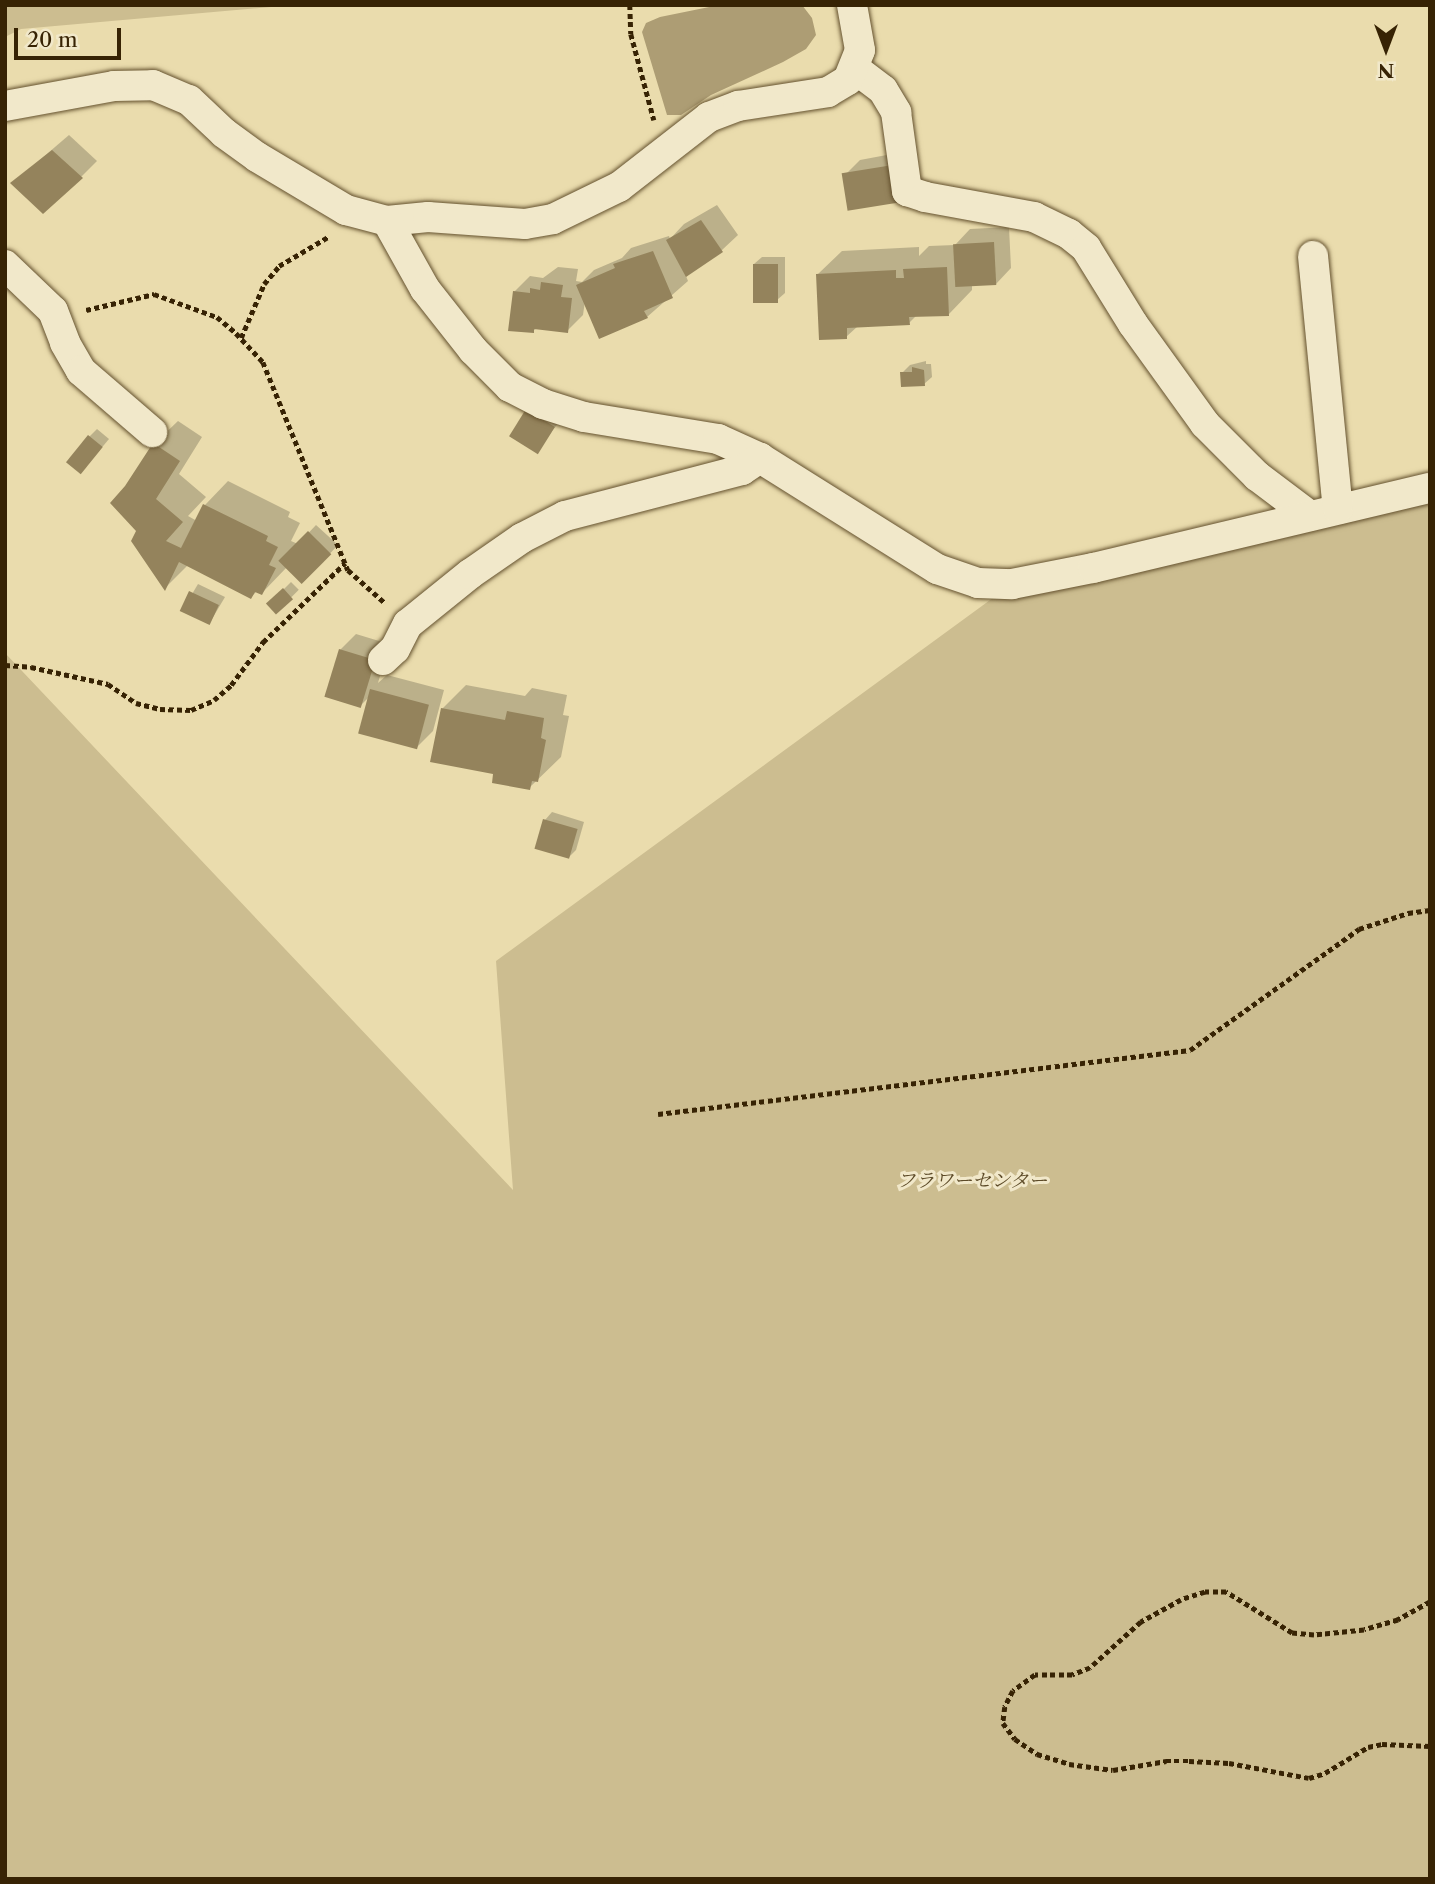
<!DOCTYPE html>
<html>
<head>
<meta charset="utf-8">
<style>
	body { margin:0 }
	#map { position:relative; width:1435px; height:1884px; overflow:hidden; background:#eadcad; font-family:"Libre Caslon Text","Noto Serif JP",serif }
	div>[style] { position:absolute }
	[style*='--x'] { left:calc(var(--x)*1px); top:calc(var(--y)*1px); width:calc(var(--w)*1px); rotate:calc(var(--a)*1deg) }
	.green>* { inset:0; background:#ccbd90 }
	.water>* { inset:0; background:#ad9d74 }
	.shadow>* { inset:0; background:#0003; transform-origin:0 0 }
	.building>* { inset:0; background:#94835c; transform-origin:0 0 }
	.path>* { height:4.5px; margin-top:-2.25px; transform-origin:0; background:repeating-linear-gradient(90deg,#372304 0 5px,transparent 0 8.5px) }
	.roads { filter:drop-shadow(0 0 2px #64512e) drop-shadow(0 0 2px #64512e) }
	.street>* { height:30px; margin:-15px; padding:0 15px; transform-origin:15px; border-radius:15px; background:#f1e8ca }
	span { translate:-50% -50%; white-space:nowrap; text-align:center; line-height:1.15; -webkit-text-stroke:6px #f1e8ca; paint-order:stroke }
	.park-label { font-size:19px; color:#5c4a27; font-style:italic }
	.frame { position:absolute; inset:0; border:7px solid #372304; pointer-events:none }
	.north { position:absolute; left:1351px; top:14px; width:70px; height:70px; -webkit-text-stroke:5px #f1e8ca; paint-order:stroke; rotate:180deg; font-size:19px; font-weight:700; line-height:28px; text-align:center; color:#372304 }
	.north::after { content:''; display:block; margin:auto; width:24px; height:32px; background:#372304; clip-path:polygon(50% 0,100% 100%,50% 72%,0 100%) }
	.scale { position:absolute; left:14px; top:28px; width:107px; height:32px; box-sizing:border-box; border:4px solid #372304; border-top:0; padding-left:9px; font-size:21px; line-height:24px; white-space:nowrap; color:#372304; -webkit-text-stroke:5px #f1e8ca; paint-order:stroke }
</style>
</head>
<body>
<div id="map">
	<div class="green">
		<i style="clip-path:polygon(5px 5px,294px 5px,21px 29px,5px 37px)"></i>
		<i style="clip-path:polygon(1430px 488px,1430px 1879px,5px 1879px,5px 653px,513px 1190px,496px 961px,1012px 584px)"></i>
	</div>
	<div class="water">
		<i style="clip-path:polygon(719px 5px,802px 5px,812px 18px,816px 35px,806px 49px,783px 62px,711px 95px,681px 115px,667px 115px,642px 32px,646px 23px,660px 17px)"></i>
	</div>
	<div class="shadow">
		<i style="clip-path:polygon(69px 135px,97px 161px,81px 177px,13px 183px)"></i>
		<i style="clip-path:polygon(908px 151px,898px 201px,844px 176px,860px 160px)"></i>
		<i style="clip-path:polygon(717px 205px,738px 235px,722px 250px,686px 276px,688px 281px,647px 317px,585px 301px,583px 315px,567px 331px,537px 328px,533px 331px,514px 292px,530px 276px,543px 278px,558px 267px,578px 269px,576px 281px,582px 282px,594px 270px,622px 258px,631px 248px,669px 236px,670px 239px,684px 224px)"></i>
		<i style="clip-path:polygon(1009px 227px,1011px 268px,996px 284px,972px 285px,972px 290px,949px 314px,917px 315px,909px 323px,858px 326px,846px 337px,818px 274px,842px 251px,919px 247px,919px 256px,929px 246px,955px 245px,970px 229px)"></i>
		<i style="clip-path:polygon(762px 257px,785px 257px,785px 293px,777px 300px,754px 264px)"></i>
		<i style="clip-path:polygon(926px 361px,926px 364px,931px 364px,932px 377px,924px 384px,902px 373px,910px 365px)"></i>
		<i style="clip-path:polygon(527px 410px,561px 419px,537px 452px)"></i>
		<i style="clip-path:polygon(178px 421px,202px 437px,179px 474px,206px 497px,188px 516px,197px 521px,205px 505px,228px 481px,290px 512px,288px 517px,300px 523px,291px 541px,298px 544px,316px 525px,338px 545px,303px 582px,287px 567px,262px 593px,257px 591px,251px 597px,188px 565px,165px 588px,138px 530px,127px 487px,154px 444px)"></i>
		<i style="clip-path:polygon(97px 429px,109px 439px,88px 464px,89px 437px)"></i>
		<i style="left:291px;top:582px;width:11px;height:31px;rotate:45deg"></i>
		<i style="clip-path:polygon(198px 584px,225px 597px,209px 624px,182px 611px)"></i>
		<i style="clip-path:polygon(356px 634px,389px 644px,378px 683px,387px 675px,444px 690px,433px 731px,417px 747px,370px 696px,361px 705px,340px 650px)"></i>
		<i style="clip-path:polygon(466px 685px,525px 696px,532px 688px,567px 695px,563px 715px,569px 716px,561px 757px,529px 788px,495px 773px,442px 709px)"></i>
		<i style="clip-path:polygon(552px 812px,584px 822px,576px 850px,568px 858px,545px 820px)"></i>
	</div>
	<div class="building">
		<i style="clip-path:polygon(52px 150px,83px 178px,43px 214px,10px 183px)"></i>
		<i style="left:893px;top:165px;width:38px;height:52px;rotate:81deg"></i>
		<i style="clip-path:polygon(701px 220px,723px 252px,686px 277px,666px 240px)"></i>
		<i style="left:994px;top:242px;width:43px;height:41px;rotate:87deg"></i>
		<i style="clip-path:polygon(653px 251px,673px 298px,644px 311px,648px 318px,599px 339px,576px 285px,615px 268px,613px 264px)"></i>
		<i style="left:753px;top:264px;width:25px;height:39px"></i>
		<i style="clip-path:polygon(947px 267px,949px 316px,909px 317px,910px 325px,847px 328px,847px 339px,819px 340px,816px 274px,896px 270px,896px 278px,904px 278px,903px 269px)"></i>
		<i style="clip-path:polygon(541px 282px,563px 285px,561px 297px,572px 298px,568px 333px,534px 329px,534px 333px,508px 331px,513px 291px,530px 293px,530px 288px,540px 290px)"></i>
		<i style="clip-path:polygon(912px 367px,924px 370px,925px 386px,901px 387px,900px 372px,912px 372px)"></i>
		<i style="left:526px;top:409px;width:34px;height:32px;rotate:32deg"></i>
		<i style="left:88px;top:435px;width:19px;height:35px;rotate:39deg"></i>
		<i style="clip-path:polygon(153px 443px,180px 461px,156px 499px,183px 522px,166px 541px,181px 548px,203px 504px,268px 536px,266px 541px,278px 547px,269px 565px,276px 568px,262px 595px,255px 592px,251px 599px,179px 562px,165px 591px,131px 541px,136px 531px,110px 503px,125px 486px)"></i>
		<i style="left:308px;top:531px;width:33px;height:42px;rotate:45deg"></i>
		<i style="left:283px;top:588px;width:15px;height:23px;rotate:48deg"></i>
		<i style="left:189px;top:591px;width:33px;height:22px;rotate:25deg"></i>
		<i style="left:339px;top:649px;width:38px;height:50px;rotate:17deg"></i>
		<i style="left:370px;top:689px;width:61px;height:46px;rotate:15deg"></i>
		<i style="clip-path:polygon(441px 708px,505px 720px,507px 711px,544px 718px,541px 738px,546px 740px,538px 782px,532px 781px,530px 790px,492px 783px,493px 774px,430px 762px)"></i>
		<i style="left:543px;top:819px;width:36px;height:31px;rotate:16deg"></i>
	</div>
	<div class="path">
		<i style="--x:630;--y:5;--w:29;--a:88"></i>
		<i style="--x:631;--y:34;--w:89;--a:75"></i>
		<i style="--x:86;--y:310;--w:70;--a:-13.2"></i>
		<i style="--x:154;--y:294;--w:67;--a:20.1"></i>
		<i style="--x:217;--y:317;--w:25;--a:40"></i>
		<i style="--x:236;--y:333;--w:40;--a:47"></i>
		<i style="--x:263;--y:362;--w:225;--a:67.8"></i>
		<i style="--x:348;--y:570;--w:48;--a:41.6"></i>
		<i style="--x:241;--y:338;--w:59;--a:-66.9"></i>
		<i style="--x:264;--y:284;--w:23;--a:-50"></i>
		<i style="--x:279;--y:266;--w:57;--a:-30.6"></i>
		<i style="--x:5;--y:665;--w:26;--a:4"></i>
		<i style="--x:31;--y:667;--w:79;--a:12.4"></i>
		<i style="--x:108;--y:684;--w:34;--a:34"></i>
		<i style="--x:136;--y:703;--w:25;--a:14"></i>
		<i style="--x:160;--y:709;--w:31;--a:2"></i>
		<i style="--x:191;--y:710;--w:25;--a:-23"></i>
		<i style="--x:214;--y:700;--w:23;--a:-41"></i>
		<i style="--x:231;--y:685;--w:54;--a:-53.3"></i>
		<i style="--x:263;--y:642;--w:114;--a:-43.9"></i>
		<i style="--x:658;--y:1114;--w:536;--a:-6.86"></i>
		<i style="--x:1190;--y:1050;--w:208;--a:-35.6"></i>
		<i style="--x:1359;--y:929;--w:52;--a:-18.1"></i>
		<i style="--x:1408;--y:913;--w:22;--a:-8"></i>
		<i style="--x:1430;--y:1602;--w:37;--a:151"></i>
		<i style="--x:1398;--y:1620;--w:35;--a:164"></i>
		<i style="--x:1364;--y:1630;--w:50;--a:174.3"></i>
		<i style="--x:1314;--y:1635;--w:22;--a:-175"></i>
		<i style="--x:1292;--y:1633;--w:78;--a:-148.2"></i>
		<i style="--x:1226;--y:1592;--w:21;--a:180"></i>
		<i style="--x:1205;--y:1592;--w:25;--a:162"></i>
		<i style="--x:1181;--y:1600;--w:46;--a:151.2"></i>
		<i style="--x:1141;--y:1622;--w:69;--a:138"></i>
		<i style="--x:1090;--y:1668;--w:19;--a:159"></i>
		<i style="--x:1072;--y:1675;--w:37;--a:180"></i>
		<i style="--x:1035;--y:1675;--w:27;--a:144"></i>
		<i style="--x:1013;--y:1691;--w:18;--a:117"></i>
		<i style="--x:1005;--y:1707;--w:16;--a:97"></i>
		<i style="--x:1003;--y:1723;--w:20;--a:53"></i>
		<i style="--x:1015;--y:1739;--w:27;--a:34"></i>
		<i style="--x:1037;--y:1754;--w:34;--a:17"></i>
		<i style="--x:1069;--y:1764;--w:44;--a:7.8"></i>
		<i style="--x:1113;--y:1770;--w:54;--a:-9.6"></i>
		<i style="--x:1166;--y:1761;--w:23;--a:0"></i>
		<i style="--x:1189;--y:1761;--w:40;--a:2.9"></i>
		<i style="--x:1229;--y:1763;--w:81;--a:10.6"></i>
		<i style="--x:1309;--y:1778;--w:17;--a:-17"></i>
		<i style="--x:1325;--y:1773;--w:50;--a:-31.2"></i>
		<i style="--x:1368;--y:1747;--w:14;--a:-12"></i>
		<i style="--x:1382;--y:1744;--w:48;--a:2.4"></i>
	</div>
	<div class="roads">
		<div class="street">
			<i style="--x:854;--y:68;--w:36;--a:37"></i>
			<i style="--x:883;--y:90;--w:26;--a:59"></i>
			<i style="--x:896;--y:112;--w:80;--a:82.1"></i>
			<i style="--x:907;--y:191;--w:19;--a:18"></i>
			<i style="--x:925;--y:197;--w:111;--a:10.4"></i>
			<i style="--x:1034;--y:217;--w:39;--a:26"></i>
			<i style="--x:1069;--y:234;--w:22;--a:39"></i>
			<i style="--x:1086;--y:248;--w:89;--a:58.3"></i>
			<i style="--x:1133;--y:324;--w:123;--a:54.2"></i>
			<i style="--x:1205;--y:424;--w:74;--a:45"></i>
			<i style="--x:1257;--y:476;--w:66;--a:37"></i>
			<i style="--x:5;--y:106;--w:111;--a:-10.4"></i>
			<i style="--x:114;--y:86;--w:39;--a:-1"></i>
			<i style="--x:153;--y:85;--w:39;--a:23"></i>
			<i style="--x:189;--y:100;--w:48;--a:43.3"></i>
			<i style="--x:224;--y:133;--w:41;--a:36"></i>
			<i style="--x:257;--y:157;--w:104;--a:30.8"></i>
			<i style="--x:346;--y:210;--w:42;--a:15"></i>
			<i style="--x:387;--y:221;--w:41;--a:-5.6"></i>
			<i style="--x:428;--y:217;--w:97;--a:4.1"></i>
			<i style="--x:525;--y:224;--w:28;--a:-10"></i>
			<i style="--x:553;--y:219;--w:73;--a:-25.9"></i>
			<i style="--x:619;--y:187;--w:114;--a:-37.9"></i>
			<i style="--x:709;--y:117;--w:31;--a:-21"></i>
			<i style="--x:738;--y:106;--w:91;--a:-8.8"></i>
			<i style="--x:828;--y:92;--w:23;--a:-31"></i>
			<i style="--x:848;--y:80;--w:32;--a:-68"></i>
			<i style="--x:860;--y:50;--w:46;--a:-100.1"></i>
			<i style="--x:387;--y:221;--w:78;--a:60.8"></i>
			<i style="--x:425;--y:289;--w:78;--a:51.8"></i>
			<i style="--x:473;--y:350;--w:52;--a:45"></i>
			<i style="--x:510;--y:387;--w:37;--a:27"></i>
			<i style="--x:543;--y:404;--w:43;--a:17.6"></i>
			<i style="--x:584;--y:417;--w:136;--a:9.3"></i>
			<i style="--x:718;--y:439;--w:46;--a:24.3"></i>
			<i style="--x:760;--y:458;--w:209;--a:32.1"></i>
			<i style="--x:937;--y:569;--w:43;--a:18.9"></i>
			<i style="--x:978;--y:583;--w:34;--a:2"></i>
			<i style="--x:1012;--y:584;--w:83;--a:-11.2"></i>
			<i style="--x:1093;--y:568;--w:346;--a:-13.4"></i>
			<i style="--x:1313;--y:256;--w:254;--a:84.4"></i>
			<i style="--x:5;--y:265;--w:66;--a:43.8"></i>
			<i style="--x:53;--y:311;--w:34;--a:69"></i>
			<i style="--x:65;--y:343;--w:32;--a:60"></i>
			<i style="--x:81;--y:371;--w:94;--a:40.7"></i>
			<i style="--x:383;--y:660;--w:16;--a:-43"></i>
			<i style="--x:395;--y:649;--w:28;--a:-63"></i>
			<i style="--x:408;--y:624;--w:80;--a:-38.9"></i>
			<i style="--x:470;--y:574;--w:63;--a:-34.7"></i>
			<i style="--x:522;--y:538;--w:48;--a:-27.1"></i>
			<i style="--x:565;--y:516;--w:183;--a:-14.6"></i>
			<i style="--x:742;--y:470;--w:22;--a:-34"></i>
		</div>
	</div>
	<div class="park-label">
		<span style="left:972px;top:1181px">フラワーセンター</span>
	</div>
	<div class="frame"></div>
	<div class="north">N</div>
	<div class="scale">20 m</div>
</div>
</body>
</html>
